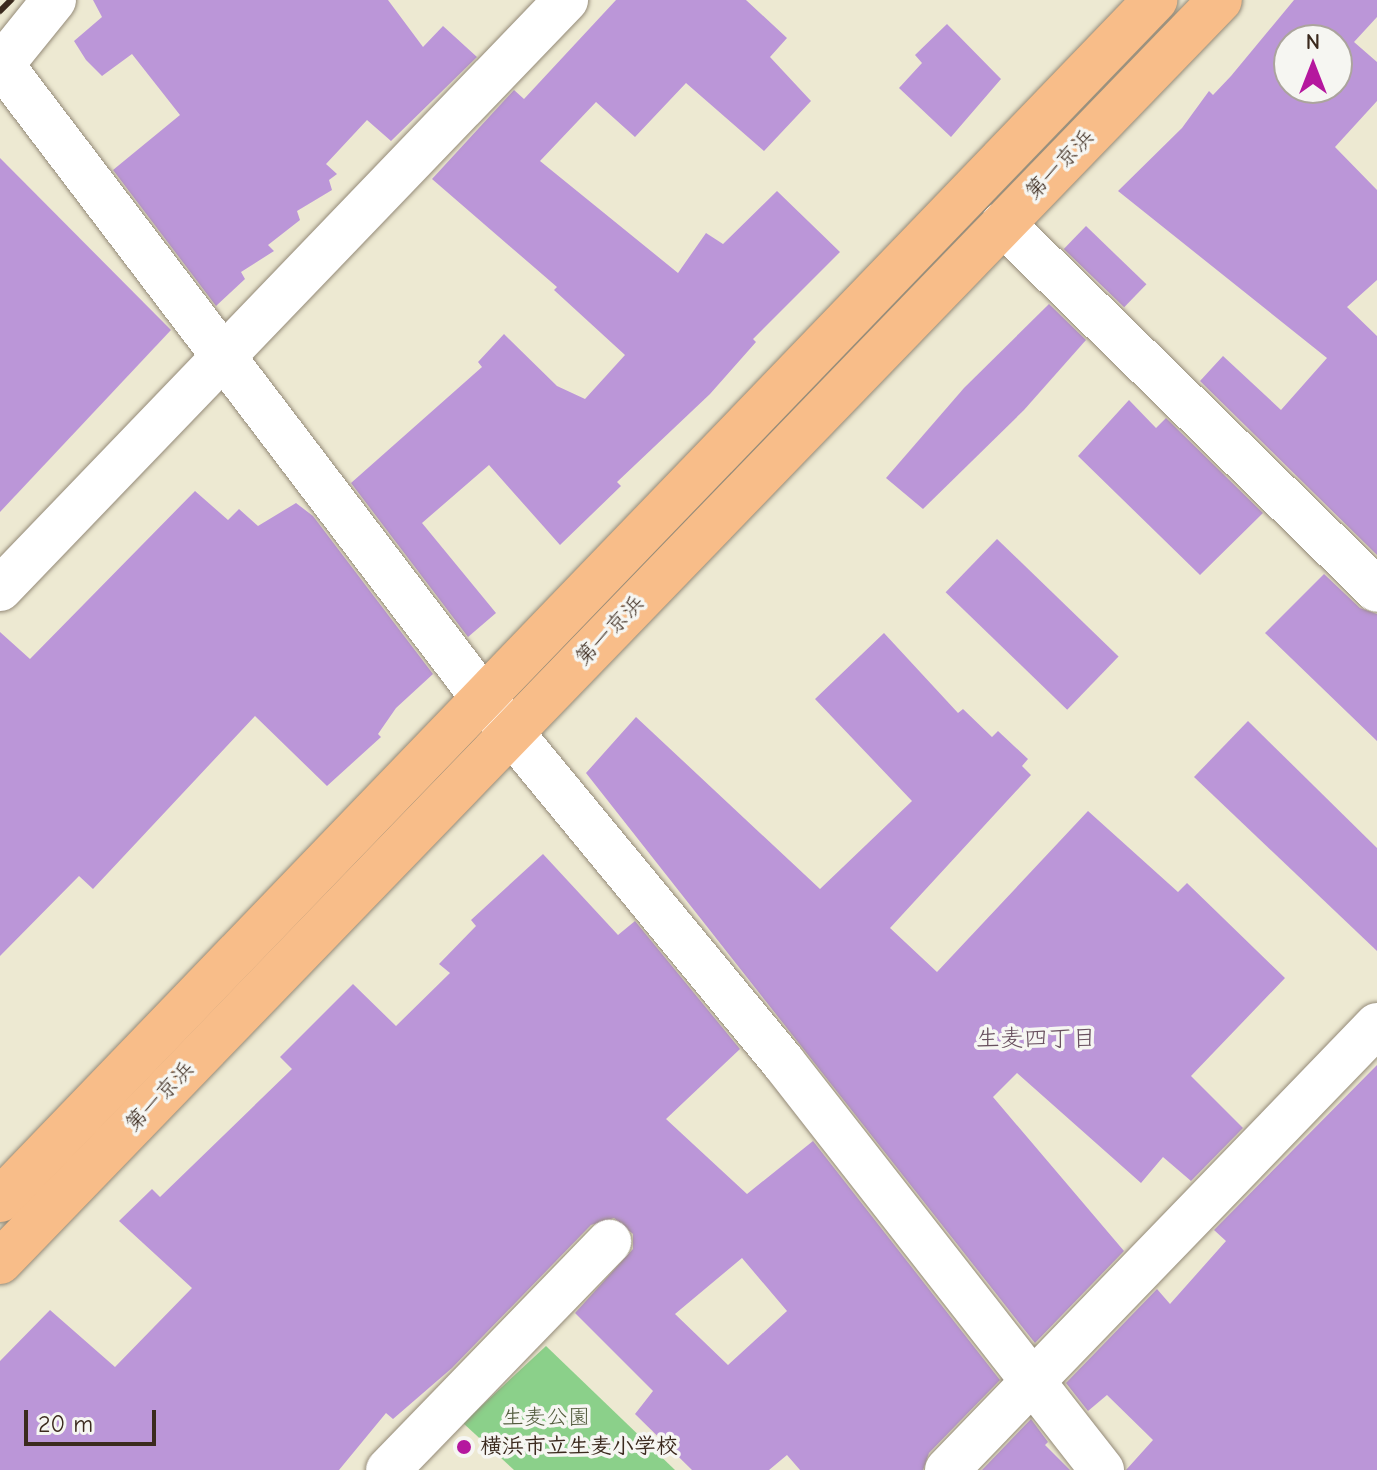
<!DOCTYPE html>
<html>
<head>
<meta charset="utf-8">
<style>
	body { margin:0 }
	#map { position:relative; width:1377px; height:1470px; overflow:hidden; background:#ede9d2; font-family:"Comic Neue","Klee One",sans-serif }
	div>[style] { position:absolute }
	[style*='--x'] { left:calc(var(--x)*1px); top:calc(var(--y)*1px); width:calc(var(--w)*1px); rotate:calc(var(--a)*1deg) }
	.green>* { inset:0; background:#8bd08a }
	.building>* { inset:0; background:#bb96d8; transform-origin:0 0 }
	.roads { filter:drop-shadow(0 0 2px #948a78) drop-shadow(0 0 2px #948a78) }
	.minor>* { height:44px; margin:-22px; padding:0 22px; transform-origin:22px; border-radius:22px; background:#fff }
	.highway>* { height:44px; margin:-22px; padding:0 22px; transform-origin:22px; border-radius:22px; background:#f8bd89 }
	.rail>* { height:6px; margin:-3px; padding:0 3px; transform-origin:3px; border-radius:3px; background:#3b2a1e }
	.dots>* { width:22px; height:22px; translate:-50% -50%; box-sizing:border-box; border:4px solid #f6f6f2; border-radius:50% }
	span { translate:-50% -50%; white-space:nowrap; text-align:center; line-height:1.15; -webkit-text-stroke:7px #f6f6f2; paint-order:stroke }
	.street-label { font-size:22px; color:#3b2a1e }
	.park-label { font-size:22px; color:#535c3e }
	.poi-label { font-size:22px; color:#3b2a1e; font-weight:700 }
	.left { translate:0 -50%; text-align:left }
	.neighbourhood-label { font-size:24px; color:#68505f }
	.north { position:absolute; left:1273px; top:24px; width:80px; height:80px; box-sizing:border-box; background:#f6f6f2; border:2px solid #aba49d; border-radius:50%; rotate:0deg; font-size:22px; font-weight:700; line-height:32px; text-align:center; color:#3b2a1e }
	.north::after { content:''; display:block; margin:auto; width:28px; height:36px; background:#b5179e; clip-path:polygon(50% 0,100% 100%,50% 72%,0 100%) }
	.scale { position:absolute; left:24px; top:1410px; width:132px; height:36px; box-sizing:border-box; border:4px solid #3b2a1e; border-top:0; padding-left:10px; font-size:24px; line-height:28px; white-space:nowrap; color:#3b2a1e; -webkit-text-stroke:6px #f6f6f2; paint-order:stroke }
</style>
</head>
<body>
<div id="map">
	<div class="green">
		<i style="clip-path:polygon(546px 1346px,675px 1470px,514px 1470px,463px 1423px)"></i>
	</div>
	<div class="building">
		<i style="clip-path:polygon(93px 0,388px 0,423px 47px,443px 26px,477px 57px,391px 141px,367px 120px,326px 164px,337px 174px,329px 180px,332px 190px,297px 211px,300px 220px,268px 245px,274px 251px,241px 272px,245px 279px,216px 306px,113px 170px,180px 115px,132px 54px,102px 76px,86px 60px,74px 41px,102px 17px)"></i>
		<i style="clip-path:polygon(616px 0,746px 0,787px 38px,770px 57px,811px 101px,764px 151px,686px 83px,635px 137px,596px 102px,540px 161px,678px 273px,706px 233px,723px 244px,777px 191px,840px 252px,753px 339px,756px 342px,710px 394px,617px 482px,621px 486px,560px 545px,489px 465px,422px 523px,496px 613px,468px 637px,351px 483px,482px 367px,478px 362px,504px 334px,557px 386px,585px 399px,625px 355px,554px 290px,557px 287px,432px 179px,514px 90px,524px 99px)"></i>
		<i style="clip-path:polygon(evenodd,1294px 0,1377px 0,1377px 17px,1354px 42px,1377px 62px,1377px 101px,1335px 147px,1377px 190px,1377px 280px,1347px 307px,1377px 336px,1377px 555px,1200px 381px,1223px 356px,1281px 410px,1327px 358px,1118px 191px,1182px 128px,1209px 91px,1213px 95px,1231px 76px,1294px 0,1289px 40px,1337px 40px,1337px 88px,1289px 88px,1289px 40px)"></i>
		<i style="clip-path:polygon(947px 24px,1001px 79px,951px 137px,899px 88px,922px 63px,915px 55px)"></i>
		<i style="clip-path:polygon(0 158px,171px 330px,0 512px)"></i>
		<i style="left:1086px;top:226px;width:84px;height:32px;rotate:44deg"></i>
		<i style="clip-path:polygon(1049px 304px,1086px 340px,1024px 410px,923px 509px,886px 478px,964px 388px)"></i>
		<i style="clip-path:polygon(1129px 400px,1156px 428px,1166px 418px,1263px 513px,1200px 575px,1078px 456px)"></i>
		<i style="clip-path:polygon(195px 491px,228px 520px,239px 509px,258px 526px,296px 503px,313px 516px,433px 674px,396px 708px,378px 734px,381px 737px,327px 786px,255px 716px,93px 889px,79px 876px,0 956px,0 632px,30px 659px)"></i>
		<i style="left:997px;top:539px;width:169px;height:74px;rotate:44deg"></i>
		<i style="clip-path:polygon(1324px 574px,1360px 608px,1377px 614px,1377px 741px,1265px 633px)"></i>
		<i style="clip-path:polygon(884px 633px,958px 713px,963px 709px,992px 737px,998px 731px,1028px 759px,1022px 766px,1031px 775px,890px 928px,937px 972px,1088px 811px,1178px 892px,1187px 883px,1285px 978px,1191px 1076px,1243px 1128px,1191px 1181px,1163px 1157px,1141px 1183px,1017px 1073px,993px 1097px,1124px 1251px,1035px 1343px,586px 773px,636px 717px,820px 889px,912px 801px,815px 699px)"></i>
		<i style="clip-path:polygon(1248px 721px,1377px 848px,1377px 951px,1194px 777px)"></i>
		<i style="clip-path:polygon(evenodd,543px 854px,618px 935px,635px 921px,740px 1049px,666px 1119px,747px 1194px,813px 1141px,1000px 1380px,929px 1453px,923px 1470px,800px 1470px,787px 1455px,769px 1470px,692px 1470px,635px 1414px,653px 1391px,575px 1313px,633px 1249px,633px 1234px,614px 1218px,591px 1225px,452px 1368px,393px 1419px,386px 1413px,339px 1470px,0 1470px,0 1361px,50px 1310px,115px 1367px,192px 1288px,119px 1221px,152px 1189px,160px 1197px,292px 1069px,280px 1057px,353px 984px,396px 1026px,450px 973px,439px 964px,476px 926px,471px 920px,543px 854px,742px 1258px,787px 1311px,728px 1365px,675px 1314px,742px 1258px)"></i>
		<i style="clip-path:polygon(1377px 1065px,1377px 1470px,1126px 1470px,1153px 1440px,1107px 1395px,1088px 1411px,1066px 1383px,1157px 1289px,1170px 1304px,1226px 1241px,1214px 1230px)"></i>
		<i style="clip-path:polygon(1031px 1419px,1048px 1442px,1045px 1445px,1070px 1470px,982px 1470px)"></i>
	</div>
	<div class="roads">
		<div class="minor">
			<i style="--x:2;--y:65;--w:795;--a:52.77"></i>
			<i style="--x:483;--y:698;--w:472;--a:50.5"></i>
			<i style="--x:783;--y:1062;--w:518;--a:51.98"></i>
			<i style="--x:0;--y:67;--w:86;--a:-51.1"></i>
			<i style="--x:1003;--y:224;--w:523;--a:44.38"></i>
			<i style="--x:0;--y:589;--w:817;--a:-46.14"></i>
			<i style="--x:388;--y:1470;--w:318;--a:-45.9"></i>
			<i style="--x:947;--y:1470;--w:619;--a:-45.98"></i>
		</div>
		<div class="highway">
			<i style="--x:0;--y:1200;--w:1666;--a:-46.09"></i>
			<i style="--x:0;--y:1262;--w:1755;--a:-45.97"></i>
		</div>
	</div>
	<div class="rail">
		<i style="--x:0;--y:11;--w:16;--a:-45"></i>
	</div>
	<div class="dots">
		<i style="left:464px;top:1447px;background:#b5179e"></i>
	</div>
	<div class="street-label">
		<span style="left:1060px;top:165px;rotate:-46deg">第一京浜</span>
		<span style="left:610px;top:631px;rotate:-46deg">第一京浜</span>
		<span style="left:160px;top:1097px;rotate:-46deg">第一京浜</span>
	</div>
	<div class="park-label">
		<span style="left:546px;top:1418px">生麦公園</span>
	</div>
	<div class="poi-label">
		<span class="left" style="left:480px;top:1447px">横浜市立生麦小学校</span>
	</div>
	<div class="neighbourhood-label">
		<span style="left:1036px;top:1039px">生麦四丁目</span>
	</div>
	<div class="north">N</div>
	<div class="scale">20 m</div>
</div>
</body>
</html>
